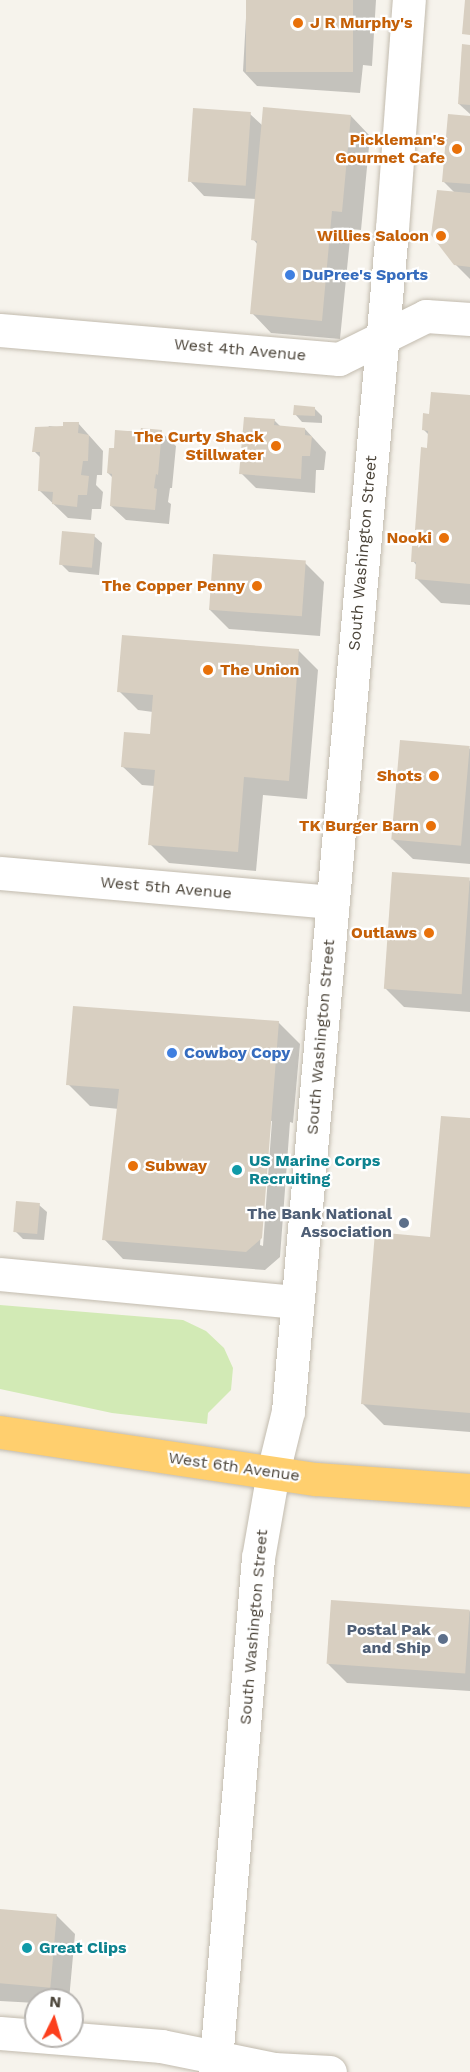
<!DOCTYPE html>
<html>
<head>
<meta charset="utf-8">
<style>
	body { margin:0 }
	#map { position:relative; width:470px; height:2072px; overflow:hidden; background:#f6f3ec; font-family:"Work Sans",sans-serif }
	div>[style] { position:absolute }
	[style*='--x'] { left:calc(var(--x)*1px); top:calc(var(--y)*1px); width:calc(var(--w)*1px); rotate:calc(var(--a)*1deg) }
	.green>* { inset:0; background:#d2eab5 }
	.shadow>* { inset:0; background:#0003 }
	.building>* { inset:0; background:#d8cfc1; transform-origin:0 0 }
	.roads { filter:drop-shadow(0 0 2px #c2bbae) drop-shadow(0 0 2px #c2bbae) }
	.minor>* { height:33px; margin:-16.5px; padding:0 16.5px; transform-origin:16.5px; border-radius:16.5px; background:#fff }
	.highway>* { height:33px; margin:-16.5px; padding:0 16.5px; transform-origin:16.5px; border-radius:16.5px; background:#ffcf6e }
	.dots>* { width:16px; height:16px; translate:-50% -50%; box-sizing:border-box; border:3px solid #fff; border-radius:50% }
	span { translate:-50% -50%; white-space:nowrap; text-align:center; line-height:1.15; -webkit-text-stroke:4.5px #fff; paint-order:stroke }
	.food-label { font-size:16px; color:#c56008; font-weight:700 }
	.left { translate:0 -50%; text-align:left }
	.right { translate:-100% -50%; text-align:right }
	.shop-label { font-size:16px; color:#366cbe; font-weight:700 }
	.street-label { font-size:16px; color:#4b4439 }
	.culture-label { font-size:16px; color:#0d838f; font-weight:700 }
	.service-label { font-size:16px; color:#4e5e75; font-weight:700 }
	.north { position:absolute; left:24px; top:1988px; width:60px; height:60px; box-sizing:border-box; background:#fff; border:2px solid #b7b4b0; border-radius:50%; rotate:5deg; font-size:16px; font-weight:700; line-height:24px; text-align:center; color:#4b4439 }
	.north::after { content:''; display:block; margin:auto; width:21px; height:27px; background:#fc3f1d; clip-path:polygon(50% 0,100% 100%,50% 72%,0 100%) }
</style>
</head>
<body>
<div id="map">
	<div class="green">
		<i style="clip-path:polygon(0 1305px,183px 1320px,206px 1331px,224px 1348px,233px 1368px,231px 1390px,208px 1413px,207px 1424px,112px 1413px,0 1389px)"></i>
	</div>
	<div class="shadow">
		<i style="clip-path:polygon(247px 0,376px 0,372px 66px,363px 65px,360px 93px,257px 86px,243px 71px)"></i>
		<i style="clip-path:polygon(470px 46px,470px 114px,459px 104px)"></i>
		<i style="clip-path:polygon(250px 114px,263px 126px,351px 116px,370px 136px,361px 230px,351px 229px,340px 339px,271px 333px,252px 313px,258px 245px,253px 239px,256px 199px,204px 196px,190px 181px)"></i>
		<i style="clip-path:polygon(470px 117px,470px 279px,455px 264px,455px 193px,444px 182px)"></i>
		<i style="clip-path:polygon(470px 397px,470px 605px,441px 603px,416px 578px,417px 566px,413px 561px,418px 548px,419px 532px,416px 530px,429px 435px,424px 430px,430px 415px)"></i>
		<i style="clip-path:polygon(315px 409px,322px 416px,322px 423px,302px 422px,295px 414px)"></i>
		<i style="clip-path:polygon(274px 420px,281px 427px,305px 429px,326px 452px,324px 470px,316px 470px,315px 493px,256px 488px,241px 473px)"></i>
		<i style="clip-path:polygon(78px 423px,103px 451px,102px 475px,97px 475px,96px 485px,103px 492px,101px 509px,92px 509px,91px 520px,68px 518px,40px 491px,41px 458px,34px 451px,49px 426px,64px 428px)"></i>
		<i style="clip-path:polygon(117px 431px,161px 432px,176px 446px,172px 488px,170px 488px,168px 502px,171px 504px,169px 524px,126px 520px,111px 506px,113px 478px,108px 473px,116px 450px)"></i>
		<i style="clip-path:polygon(94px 536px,102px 543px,99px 575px,69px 572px,61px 564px)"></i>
		<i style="clip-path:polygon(305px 563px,324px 582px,320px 636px,229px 629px,209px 609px)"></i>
		<i style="clip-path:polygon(298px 650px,318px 670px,307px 799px,263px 795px,256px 871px,169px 863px,150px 844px,155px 786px,142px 785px,122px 766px,151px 736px,153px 712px,138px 710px,119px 691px)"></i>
		<i style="clip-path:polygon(470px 748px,470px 864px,413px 859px,393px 840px)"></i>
		<i style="clip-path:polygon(470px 880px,470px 1012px,404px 1007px,385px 988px)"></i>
		<i style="clip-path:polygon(evenodd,278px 1022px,300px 1044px,293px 1123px,290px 1122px,280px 1257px,265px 1270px,123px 1259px,104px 1239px,119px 1109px,90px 1106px,68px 1084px,278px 1022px,269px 1121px,272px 1121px,263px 1246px,260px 1245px,269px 1121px)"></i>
		<i style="clip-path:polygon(470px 1119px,470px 1432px,384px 1425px,362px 1403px,432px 1239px)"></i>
		<i style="clip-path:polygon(39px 1205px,47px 1212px,44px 1240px,23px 1239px,15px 1231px)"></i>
		<i style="clip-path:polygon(470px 1611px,470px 1691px,347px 1683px,328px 1664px)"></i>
		<i style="clip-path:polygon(0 1910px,56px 1915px,75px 1934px,69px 2000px,36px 2000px,36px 2003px,0 2001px)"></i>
	</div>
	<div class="building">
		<i style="left:246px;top:0;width:107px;height:72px"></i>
		<i style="clip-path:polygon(465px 0,470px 0,470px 35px,462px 34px)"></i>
		<i style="clip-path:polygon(462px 44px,470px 45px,470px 105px,458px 104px)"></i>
		<i style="clip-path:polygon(263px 107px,351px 115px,342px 212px,332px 211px,322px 321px,250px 314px,257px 241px,251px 240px)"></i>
		<i style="left:193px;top:108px;width:58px;height:74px;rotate:4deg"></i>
		<i style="clip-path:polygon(448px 114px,470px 116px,470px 184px,442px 182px)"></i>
		<i style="clip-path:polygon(437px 190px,470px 193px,470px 267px,454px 265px,431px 235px)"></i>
		<i style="clip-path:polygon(431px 392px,470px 395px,470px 584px,415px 579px,416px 562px,411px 562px,412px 546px,417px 546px,418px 530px,415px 530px,421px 447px,427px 448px,428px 431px,422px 430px,423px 413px,429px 414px)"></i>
		<i style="clip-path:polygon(294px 405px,315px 407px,315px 416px,293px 415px)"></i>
		<i style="clip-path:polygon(244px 417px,275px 419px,274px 425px,305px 428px,305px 435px,312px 436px,310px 456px,302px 456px,301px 479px,239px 474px)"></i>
		<i style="clip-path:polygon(63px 422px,79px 422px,78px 433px,89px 435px,88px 461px,83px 461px,81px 475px,89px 476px,87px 495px,78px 495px,77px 507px,52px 504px,53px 492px,38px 491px,40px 452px,32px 452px,35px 427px,63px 426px)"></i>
		<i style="clip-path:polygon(141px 428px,162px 430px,158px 475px,156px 474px,154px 488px,157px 489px,155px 510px,110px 506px,112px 474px,107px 473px,109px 448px,114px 448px,115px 430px,140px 432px)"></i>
		<i style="left:62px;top:531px;width:33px;height:34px;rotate:5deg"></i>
		<i style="left:213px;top:554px;width:93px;height:56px;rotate:4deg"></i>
		<i style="clip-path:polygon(122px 635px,299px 649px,289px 781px,244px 777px,238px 852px,148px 845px,155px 770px,121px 767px,124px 732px,150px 734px,153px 695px,117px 692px)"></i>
		<i style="left:400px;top:740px;width:70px;height:100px;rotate:5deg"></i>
		<i style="left:392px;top:872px;width:78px;height:117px;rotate:4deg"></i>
		<i style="clip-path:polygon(73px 1006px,279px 1021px,262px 1238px,246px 1252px,102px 1240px,119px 1089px,66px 1085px)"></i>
		<i style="clip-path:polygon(441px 1116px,470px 1118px,470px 1413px,361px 1404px,375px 1232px,430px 1237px)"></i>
		<i style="left:16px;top:1201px;width:24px;height:31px;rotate:5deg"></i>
		<i style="left:331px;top:1600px;width:139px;height:64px;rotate:4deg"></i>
		<i style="left:0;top:1909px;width:57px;height:74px;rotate:5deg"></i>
	</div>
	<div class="roads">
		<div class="minor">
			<i style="--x:0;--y:330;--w:340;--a:4.9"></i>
			<i style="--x:339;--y:359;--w:97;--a:-26.3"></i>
			<i style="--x:426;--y:316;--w:44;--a:3.9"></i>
			<i style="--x:0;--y:873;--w:334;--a:5"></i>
			<i style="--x:0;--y:1274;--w:298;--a:5.4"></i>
			<i style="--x:0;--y:2033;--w:162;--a:4.6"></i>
			<i style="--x:161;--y:2046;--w:115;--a:11.5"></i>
			<i style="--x:274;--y:2069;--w:56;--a:3.1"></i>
			<i style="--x:215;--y:2072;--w:516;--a:-85.22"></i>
			<i style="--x:258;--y:1558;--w:87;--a:-80.1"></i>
			<i style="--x:273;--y:1472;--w:63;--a:-76.2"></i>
			<i style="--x:288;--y:1411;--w:1187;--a:-84.97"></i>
			<i style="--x:392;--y:229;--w:230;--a:-85.8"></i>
		</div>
		<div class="highway">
			<i style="--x:0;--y:1432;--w:319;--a:8.5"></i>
			<i style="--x:316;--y:1479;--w:154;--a:4.1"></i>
		</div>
	</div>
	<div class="dots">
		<i style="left:298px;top:23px;background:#e8710a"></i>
		<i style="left:457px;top:149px;background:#e8710a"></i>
		<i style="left:441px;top:236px;background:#e8710a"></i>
		<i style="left:290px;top:275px;background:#3f7fe0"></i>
		<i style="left:276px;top:446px;background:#e8710a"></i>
		<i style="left:444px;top:538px;background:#e8710a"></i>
		<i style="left:257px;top:586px;background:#e8710a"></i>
		<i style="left:208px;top:670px;background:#e8710a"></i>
		<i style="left:434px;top:776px;background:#e8710a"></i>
		<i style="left:431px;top:826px;background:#e8710a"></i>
		<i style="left:429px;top:933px;background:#e8710a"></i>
		<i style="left:172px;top:1053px;background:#3f7fe0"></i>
		<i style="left:133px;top:1166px;background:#e8710a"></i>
		<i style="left:237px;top:1170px;background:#0f9aa8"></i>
		<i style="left:404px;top:1223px;background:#5c6f8a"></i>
		<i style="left:443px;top:1639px;background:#5c6f8a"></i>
		<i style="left:27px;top:1948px;background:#0f9aa8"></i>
	</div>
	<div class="food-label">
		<span class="left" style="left:310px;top:23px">J R Murphy's</span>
		<span class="right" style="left:445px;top:149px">Pickleman's<br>Gourmet Cafe</span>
		<span class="right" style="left:429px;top:236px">Willies Saloon</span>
		<span class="right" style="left:264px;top:446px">The Curty Shack<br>Stillwater</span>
		<span class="right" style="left:432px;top:538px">Nooki</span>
		<span class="right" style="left:245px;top:586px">The Copper Penny</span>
		<span class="left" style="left:220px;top:670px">The Union</span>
		<span class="right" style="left:422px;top:776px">Shots</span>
		<span class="right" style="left:419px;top:826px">TK Burger Barn</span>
		<span class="right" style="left:417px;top:933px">Outlaws</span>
		<span class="left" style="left:145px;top:1166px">Subway</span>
	</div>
	<div class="shop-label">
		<span class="left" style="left:302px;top:275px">DuPree's Sports</span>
		<span class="left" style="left:184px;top:1053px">Cowboy Copy</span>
	</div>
	<div class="street-label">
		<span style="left:240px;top:350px;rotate:5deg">West 4th Avenue</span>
		<span style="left:363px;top:553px;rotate:-85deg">South Washington Street</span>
		<span style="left:166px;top:888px;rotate:5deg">West 5th Avenue</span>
		<span style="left:321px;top:1037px;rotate:-85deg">South Washington Street</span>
		<span style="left:234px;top:1467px;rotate:8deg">West 6th Avenue</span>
		<span style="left:254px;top:1627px;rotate:-85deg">South Washington Street</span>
	</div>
	<div class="culture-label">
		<span class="left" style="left:249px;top:1170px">US Marine Corps<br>Recruiting</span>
		<span class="left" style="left:39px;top:1948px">Great Clips</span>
	</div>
	<div class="service-label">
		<span class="right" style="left:392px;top:1223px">The Bank National<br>Association</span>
		<span class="right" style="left:431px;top:1639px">Postal Pak<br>and Ship</span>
	</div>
	<div class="north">N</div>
</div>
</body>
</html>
